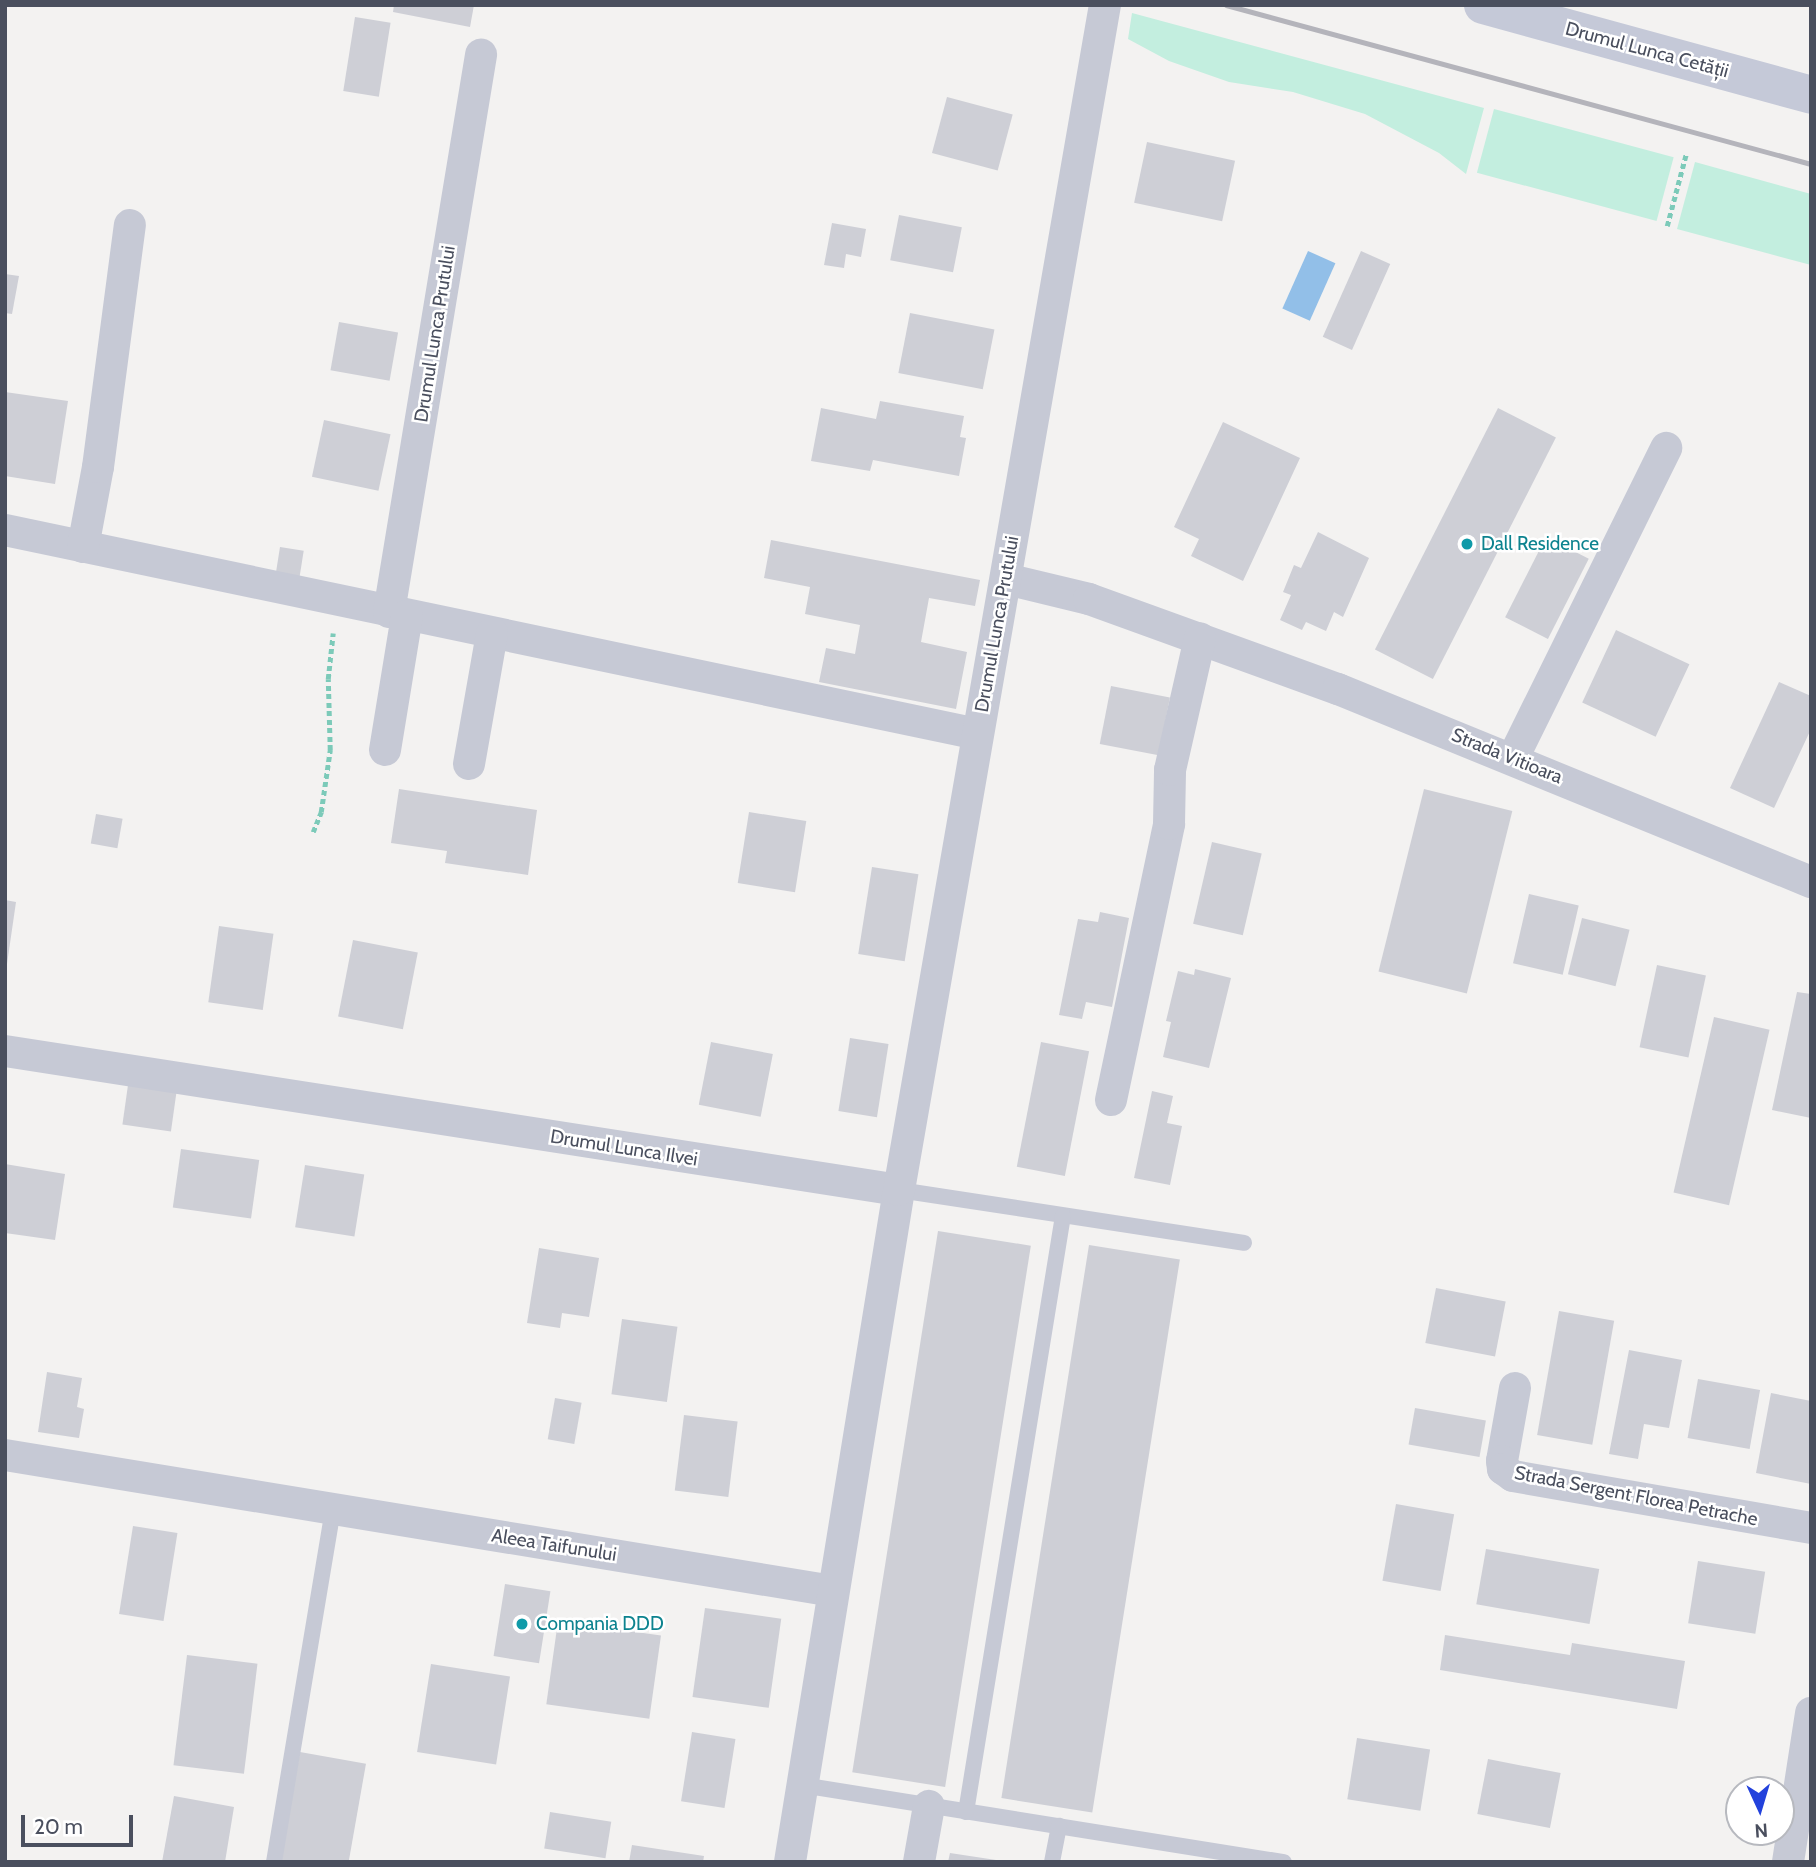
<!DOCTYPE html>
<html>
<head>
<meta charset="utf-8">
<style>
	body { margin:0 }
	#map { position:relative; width:1816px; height:1867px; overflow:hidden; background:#f3f2f1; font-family:Cabin,sans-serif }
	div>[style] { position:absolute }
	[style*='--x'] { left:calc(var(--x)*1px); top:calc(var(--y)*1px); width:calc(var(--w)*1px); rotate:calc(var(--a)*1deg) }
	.green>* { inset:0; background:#c3eedf; transform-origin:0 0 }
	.water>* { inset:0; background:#92bfe8; transform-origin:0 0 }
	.building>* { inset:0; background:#cecfd6; transform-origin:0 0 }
	.path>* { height:4.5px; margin-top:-2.25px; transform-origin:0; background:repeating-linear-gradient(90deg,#7ccab9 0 5px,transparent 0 8.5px) }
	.lane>* { height:16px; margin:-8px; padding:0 8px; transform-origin:8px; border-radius:8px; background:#c6c9d5 }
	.street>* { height:32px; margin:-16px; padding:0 16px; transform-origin:16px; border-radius:16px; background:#c6c9d5 }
	.secondary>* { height:38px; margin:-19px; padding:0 19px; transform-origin:19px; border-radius:19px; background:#c5c9d8 }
	.rail>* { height:5px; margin:-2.5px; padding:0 2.5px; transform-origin:2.5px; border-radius:2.5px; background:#b4b4bb }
	.dots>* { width:19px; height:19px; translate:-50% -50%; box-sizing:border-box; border:4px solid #fff; border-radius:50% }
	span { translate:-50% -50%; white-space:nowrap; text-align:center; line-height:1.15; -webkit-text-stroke:5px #fff; paint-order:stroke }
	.street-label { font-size:19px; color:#4a4f5e }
	.culture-label { font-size:19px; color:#0d838f }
	.left { translate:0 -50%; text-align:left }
	.frame { position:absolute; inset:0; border:7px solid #4a4f5e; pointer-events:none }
	.north { position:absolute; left:1725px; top:1776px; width:70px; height:70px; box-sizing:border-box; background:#fff; border:2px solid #b7b9bf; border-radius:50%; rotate:176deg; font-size:19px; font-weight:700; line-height:28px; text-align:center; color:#4a4f5e }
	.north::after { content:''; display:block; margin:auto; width:24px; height:32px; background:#2342dc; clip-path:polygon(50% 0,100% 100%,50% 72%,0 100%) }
	.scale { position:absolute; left:21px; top:1815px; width:112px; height:32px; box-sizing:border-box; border:4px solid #4a4f5e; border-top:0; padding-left:9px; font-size:21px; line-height:24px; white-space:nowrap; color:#4a4f5e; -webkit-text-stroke:5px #fff; paint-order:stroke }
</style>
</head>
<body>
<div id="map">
	<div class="green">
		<i style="clip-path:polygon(1132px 13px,1484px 108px,1466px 174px,1439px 153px,1365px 114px,1293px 92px,1229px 82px,1169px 61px,1128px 39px)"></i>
		<i style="left:1494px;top:109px;width:186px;height:66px;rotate:15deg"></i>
		<i style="clip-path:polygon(1695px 162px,1811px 194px,1811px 265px,1677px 229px)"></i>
	</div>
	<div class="water">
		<i style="left:1308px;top:251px;width:30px;height:63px;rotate:24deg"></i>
	</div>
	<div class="building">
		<i style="clip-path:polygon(394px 5px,474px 5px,470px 27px,393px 12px)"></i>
		<i style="left:355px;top:17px;width:36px;height:75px;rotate:9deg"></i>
		<i style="left:947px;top:97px;width:68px;height:58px;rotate:15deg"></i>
		<i style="left:1147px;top:142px;width:90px;height:62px;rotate:12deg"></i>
		<i style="left:899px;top:215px;width:64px;height:46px;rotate:11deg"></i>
		<i style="clip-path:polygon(832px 223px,866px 229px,861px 257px,846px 254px,844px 268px,824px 265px)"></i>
		<i style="left:1361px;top:251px;width:32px;height:94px;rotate:24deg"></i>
		<i style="clip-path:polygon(5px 274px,19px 276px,12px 314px,5px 313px)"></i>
		<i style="left:910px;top:313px;width:86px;height:61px;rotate:11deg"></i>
		<i style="left:339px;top:322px;width:60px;height:49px;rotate:10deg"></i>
		<i style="clip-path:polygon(5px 392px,68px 401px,55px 484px,5px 476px)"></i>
		<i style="clip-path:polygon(880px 401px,964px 416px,960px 437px,966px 438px,959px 476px,873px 460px,870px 471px,811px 461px,821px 408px,876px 419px)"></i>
		<i style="left:1498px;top:408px;width:65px;height:271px;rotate:27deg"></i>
		<i style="left:324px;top:420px;width:68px;height:58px;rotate:12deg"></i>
		<i style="clip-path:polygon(1223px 422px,1300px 458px,1243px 581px,1191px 556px,1199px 539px,1174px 527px)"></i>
		<i style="clip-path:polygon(1318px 532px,1369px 558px,1343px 617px,1334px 612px,1326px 631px,1306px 622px,1302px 630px,1280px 620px,1291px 595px,1283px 592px,1294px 565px,1301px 568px)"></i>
		<i style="left:1546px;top:537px;width:48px;height:90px;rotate:27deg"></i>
		<i style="clip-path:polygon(771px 540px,980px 580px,975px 606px,929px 598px,921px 642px,967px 652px,956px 709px,819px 682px,826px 648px,855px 654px,860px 625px,805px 614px,810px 587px,764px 578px)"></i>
		<i style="left:280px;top:547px;width:24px;height:27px;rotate:9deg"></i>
		<i style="left:1616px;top:630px;width:81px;height:80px;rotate:25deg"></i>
		<i style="clip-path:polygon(1779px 682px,1811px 696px,1811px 729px,1774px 808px,1730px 788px)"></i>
		<i style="left:1111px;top:686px;width:60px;height:59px;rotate:11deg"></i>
		<i style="clip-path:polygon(399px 789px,537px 810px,528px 875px,445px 863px,447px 851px,391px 843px)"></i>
		<i style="left:1424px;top:789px;width:91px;height:188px;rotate:14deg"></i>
		<i style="left:749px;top:812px;width:58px;height:72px;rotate:9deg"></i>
		<i style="left:96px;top:814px;width:27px;height:30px;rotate:10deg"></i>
		<i style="left:1212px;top:842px;width:51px;height:84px;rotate:13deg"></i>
		<i style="left:872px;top:867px;width:47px;height:88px;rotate:9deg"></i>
		<i style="left:1529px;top:894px;width:51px;height:71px;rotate:13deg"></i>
		<i style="clip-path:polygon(5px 900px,16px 902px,7px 964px,5px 964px)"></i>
		<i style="clip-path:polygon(1100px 912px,1129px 918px,1112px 1007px,1086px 1002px,1082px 1019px,1059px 1015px,1078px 919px,1098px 922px)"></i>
		<i style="left:1582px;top:918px;width:49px;height:58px;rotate:14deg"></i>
		<i style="left:219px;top:926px;width:55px;height:77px;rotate:8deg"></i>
		<i style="left:353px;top:940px;width:66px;height:78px;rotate:11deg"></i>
		<i style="left:1657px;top:965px;width:50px;height:84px;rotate:12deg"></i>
		<i style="clip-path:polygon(1195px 969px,1231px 978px,1209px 1068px,1163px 1057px,1171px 1022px,1166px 1021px,1178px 971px,1194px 975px)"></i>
		<i style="clip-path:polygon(1797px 992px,1811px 994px,1811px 1118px,1772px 1110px)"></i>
		<i style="left:1714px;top:1017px;width:57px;height:180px;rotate:13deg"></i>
		<i style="left:850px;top:1038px;width:39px;height:74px;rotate:9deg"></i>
		<i style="left:711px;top:1042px;width:63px;height:64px;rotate:11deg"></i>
		<i style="left:1041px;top:1042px;width:49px;height:127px;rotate:11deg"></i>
		<i style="left:128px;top:1085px;width:49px;height:40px;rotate:8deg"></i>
		<i style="clip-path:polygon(1152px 1091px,1173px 1096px,1167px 1123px,1182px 1126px,1170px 1185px,1134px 1178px)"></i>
		<i style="left:181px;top:1149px;width:79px;height:59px;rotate:8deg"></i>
		<i style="clip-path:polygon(5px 1164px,65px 1174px,55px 1240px,5px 1233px)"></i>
		<i style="left:305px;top:1165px;width:60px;height:63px;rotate:9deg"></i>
		<i style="left:938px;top:1231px;width:94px;height:548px;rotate:9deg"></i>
		<i style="left:1089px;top:1245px;width:92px;height:560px;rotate:9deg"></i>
		<i style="clip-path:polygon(539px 1248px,599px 1258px,589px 1317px,562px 1313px,560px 1328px,527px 1323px)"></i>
		<i style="left:1436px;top:1288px;width:71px;height:56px;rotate:11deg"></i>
		<i style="left:1559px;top:1311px;width:56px;height:126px;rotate:10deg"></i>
		<i style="left:622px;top:1319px;width:56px;height:76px;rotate:8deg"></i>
		<i style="clip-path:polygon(1629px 1350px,1682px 1360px,1669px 1428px,1644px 1424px,1638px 1459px,1609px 1454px)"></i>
		<i style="clip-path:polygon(47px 1372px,82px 1378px,77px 1407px,84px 1409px,79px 1438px,38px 1432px)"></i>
		<i style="left:1698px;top:1379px;width:63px;height:60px;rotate:10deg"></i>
		<i style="clip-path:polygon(1771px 1393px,1811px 1401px,1811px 1484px,1756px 1473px)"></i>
		<i style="left:555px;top:1398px;width:27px;height:42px;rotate:10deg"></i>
		<i style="left:1415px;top:1408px;width:72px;height:37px;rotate:10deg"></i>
		<i style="left:684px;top:1415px;width:54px;height:76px;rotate:7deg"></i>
		<i style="left:1396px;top:1504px;width:59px;height:78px;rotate:10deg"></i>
		<i style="left:133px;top:1526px;width:45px;height:89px;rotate:9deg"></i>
		<i style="left:1486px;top:1549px;width:115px;height:56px;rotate:10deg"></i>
		<i style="left:1698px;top:1561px;width:68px;height:63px;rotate:9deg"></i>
		<i style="left:505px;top:1584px;width:46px;height:73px;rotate:9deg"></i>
		<i style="left:705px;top:1608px;width:77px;height:90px;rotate:8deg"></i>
		<i style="left:558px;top:1621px;width:104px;height:84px;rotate:8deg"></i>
		<i style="clip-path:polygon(1445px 1635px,1570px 1655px,1572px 1643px,1685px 1661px,1677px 1709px,1440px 1670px)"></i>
		<i style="left:187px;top:1655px;width:71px;height:111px;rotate:7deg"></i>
		<i style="left:431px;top:1664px;width:80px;height:89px;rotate:9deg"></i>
		<i style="left:692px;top:1732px;width:44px;height:70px;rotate:9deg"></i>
		<i style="left:1357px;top:1738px;width:74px;height:62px;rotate:9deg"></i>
		<i style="left:300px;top:1752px;width:67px;height:112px;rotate:10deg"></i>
		<i style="left:1488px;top:1759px;width:74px;height:56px;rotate:11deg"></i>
		<i style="clip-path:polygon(174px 1796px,234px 1807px,225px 1862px,162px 1862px)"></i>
		<i style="left:550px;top:1812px;width:62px;height:37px;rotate:9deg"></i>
		<i style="clip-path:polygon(632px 1845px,704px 1856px,703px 1862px,629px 1862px)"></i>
		<i style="clip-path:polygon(950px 1853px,996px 1860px,996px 1862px,948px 1862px)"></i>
	</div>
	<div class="path">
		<i style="--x:1667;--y:226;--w:74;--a:-75.2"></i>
		<i style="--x:313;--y:832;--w:22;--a:-68"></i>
		<i style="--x:321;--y:812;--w:63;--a:-81.7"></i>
		<i style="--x:330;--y:750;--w:71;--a:-91.6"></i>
		<i style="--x:328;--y:679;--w:46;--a:-83.8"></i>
	</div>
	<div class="lane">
		<i style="--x:899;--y:1190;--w:349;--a:8.7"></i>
		<i style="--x:802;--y:1785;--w:488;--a:9.1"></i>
		<i style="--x:966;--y:1812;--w:604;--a:-80.76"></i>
		<i style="--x:274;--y:1862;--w:358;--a:-80.5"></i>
		<i style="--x:1052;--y:1862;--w:37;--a:-79"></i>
	</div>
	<div class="street">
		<i style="--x:5;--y:530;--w:993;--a:11.85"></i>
		<i style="--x:83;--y:547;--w:81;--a:-79.4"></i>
		<i style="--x:98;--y:467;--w:244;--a:-82.5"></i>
		<i style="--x:1006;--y:579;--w:85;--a:13.5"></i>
		<i style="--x:1089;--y:599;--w:265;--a:19.9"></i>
		<i style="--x:1338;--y:689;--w:511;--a:22.2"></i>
		<i style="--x:389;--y:612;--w:565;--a:-80.62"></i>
		<i style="--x:385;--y:750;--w:136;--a:-80.7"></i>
		<i style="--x:1513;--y:758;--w:346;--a:-63.7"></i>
		<i style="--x:469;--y:764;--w:133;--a:-80"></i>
		<i style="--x:5;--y:1051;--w:905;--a:8.84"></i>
		<i style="--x:1111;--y:1100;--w:282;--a:-78.1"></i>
		<i style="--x:1169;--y:824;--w:54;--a:-88.9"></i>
		<i style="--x:1170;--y:770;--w:135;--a:-77.2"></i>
		<i style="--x:1515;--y:1388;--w:74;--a:100.1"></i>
		<i style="--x:1502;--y:1461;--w:8;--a:83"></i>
		<i style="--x:1503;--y:1469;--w:12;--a:35"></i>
		<i style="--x:1513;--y:1476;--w:303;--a:9.9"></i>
		<i style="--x:5;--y:1455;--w:839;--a:9.33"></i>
		<i style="--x:790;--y:1862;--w:681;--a:-80.79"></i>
		<i style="--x:899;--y:1190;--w:1203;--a:-80.14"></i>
		<i style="--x:919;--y:1862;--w:57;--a:-79.9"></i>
		<i style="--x:1788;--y:1862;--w:151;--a:-81.2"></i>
	</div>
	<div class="secondary">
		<i style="--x:1483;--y:5;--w:340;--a:15.3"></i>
	</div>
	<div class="rail">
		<i style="--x:1226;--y:5;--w:606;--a:15.21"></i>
	</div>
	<div class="dots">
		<i style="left:1467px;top:544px;background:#0f9aa8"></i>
		<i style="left:522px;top:1624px;background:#0f9aa8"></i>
	</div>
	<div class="street-label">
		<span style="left:1647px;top:50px;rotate:15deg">Drumul Lunca Cetății</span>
		<span style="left:435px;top:334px;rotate:-81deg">Drumul Lunca Prutului</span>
		<span style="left:997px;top:624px;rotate:-80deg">Drumul Lunca Prutului</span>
		<span style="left:1507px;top:756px;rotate:22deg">Strada Vitioara</span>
		<span style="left:624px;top:1148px;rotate:9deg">Drumul Lunca Ilvei</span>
		<span style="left:1636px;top:1496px;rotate:11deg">Strada Sergent Florea Petrache</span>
		<span style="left:554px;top:1545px;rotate:9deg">Aleea Taifunului</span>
	</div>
	<div class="culture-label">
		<span class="left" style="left:1481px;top:544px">Dall Residence</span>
		<span class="left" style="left:536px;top:1624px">Compania DDD</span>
	</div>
	<div class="frame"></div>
	<div class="north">N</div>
	<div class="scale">20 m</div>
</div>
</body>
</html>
